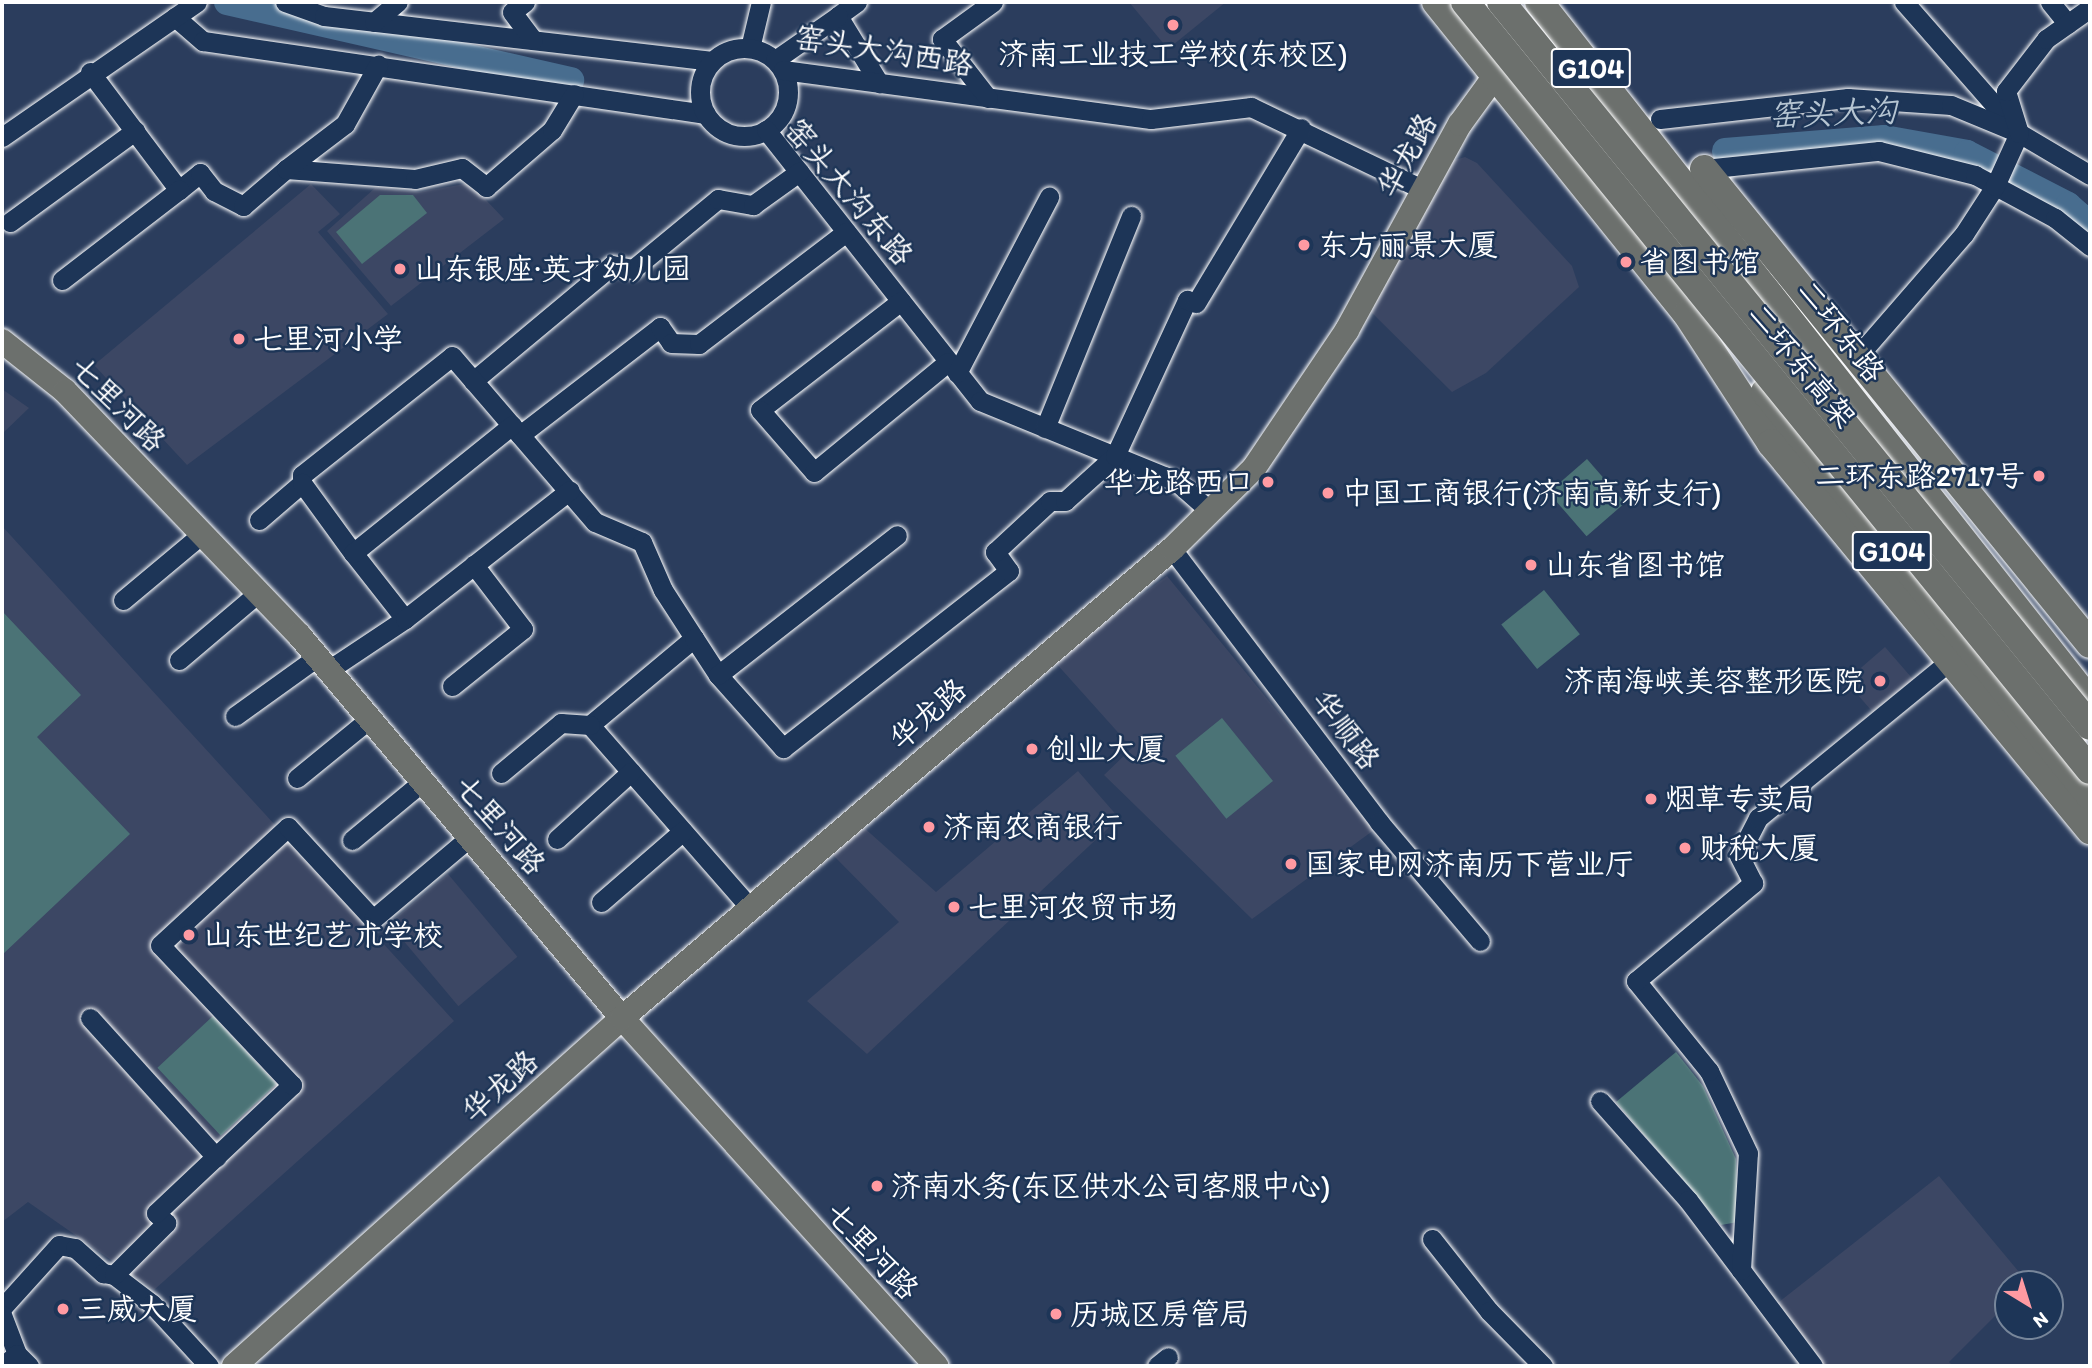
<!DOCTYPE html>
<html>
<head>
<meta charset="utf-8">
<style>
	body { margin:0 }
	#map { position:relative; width:2092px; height:1368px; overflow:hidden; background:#2b3d5d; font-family:Itim,"LXGW WenKai TC",sans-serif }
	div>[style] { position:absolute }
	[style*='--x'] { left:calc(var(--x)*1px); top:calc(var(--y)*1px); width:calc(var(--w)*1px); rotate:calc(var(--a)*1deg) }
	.built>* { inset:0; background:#3c4764; transform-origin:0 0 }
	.green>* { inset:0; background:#4b7376; transform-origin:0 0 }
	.river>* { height:26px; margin:-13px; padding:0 13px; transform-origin:13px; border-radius:13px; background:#486d8f }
	.roads { filter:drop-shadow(0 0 2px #fff) drop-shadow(0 0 2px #fff) }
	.minor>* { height:19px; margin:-9.5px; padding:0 9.5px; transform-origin:9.5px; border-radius:9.5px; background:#1d3557 }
	.minor>.ring { margin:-9.5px; padding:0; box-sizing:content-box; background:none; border:19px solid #1d3557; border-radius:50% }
	.major>* { height:24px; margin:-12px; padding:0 12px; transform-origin:12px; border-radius:12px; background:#6c706d }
	.highway>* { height:28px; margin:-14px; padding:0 14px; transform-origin:14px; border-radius:14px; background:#6c706d }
	.bridges { filter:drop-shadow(0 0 2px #fff) drop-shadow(0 0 2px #fff) }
	.highway-bridge>* { height:28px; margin:-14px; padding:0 14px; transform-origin:14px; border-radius:14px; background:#6c706d }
	.dots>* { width:19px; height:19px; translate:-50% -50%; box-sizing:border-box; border:4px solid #1d3557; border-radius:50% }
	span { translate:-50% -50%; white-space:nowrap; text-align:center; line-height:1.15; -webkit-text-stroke:5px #1d3557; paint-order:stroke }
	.shield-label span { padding:2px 5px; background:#1d3557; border:2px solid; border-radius:5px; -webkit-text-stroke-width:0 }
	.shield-label { font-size:28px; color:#fff; font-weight:700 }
	.street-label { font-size:30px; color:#fff }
	.poi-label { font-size:30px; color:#fff }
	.left { translate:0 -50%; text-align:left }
	.right { translate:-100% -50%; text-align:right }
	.water-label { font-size:32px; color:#b6c5d2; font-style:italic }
	.frame { position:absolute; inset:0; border:4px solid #fff; pointer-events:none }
	.north { position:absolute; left:1994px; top:1270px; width:70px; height:70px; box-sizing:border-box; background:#1d3557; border:2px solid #77869a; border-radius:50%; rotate:142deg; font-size:19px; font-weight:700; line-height:28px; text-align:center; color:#fff }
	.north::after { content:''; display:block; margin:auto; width:24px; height:32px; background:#ff9aa2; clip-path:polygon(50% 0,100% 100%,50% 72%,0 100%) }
</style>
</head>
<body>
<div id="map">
	<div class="built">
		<i style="clip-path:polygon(1129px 2px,1226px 2px,1168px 49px)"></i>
		<i style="clip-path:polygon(1465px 157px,1477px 163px,1572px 266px,1579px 287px,1486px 373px,1452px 392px,1366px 307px,1448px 162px)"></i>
		<i style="clip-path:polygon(470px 183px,504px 219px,391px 306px,327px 231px,375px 188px,419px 192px)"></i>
		<i style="clip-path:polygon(311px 184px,340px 214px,318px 232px,388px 314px,187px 465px,94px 365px)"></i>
		<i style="clip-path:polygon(2px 389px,29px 408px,2px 434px)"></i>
		<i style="clip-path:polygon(2px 526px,454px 1021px,154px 1290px,28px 1202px,2px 1222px)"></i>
		<i style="clip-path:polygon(1167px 576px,1374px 830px,1252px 919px,1104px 775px,1132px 748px,1054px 661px)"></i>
		<i style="left:1885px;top:647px;width:44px;height:52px;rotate:49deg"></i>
		<i style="clip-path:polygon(1078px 771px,1119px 818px,867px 1054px,807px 1001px,899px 922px,829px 851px,861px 825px,936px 892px)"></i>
		<i style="left:448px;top:874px;width:108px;height:77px;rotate:50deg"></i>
		<i style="clip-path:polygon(1939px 1176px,2029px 1284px,2008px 1284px,2008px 1303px,1949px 1362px,1953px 1366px,1822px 1366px,1774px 1306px)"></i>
	</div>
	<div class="green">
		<i style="clip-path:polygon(380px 195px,413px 195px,427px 213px,362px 264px,336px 232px)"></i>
		<i style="left:1587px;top:459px;width:58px;height:51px;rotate:49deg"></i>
		<i style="left:1544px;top:590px;width:57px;height:55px;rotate:51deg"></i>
		<i style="clip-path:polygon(2px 611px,81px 695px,37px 737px,130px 834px,2px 955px)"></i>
		<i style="left:1222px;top:718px;width:81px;height:60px;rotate:51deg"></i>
		<i style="left:213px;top:1016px;width:93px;height:76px;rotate:47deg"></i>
		<i style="clip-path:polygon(1676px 1052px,1703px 1086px,1736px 1159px,1738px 1222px,1721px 1225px,1616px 1102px)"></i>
	</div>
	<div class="river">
		<i style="--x:227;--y:2;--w:353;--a:12.8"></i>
		<i style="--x:1725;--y:151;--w:160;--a:-4.7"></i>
		<i style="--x:1884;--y:138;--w:84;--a:10.2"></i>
		<i style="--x:1967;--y:153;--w:114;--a:27.2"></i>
		<i style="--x:2068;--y:205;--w:29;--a:41"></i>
	</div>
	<div class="roads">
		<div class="minor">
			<i style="--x:285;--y:2;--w:41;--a:19.7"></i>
			<i style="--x:324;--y:16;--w:391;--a:6.6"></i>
			<i style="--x:525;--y:2;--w:16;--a:142"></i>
			<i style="--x:512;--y:12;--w:35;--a:53"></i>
			<i style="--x:857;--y:2;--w:24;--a:144"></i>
			<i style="--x:838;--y:16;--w:79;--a:58.5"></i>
			<i style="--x:1904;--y:2;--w:167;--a:48.7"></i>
			<i style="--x:2050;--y:2;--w:28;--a:51"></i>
			<i style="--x:175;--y:17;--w:37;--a:41"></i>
			<i style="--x:203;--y:41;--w:508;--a:8.26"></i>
			<i style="--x:374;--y:22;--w:31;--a:-40"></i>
			<i style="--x:750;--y:48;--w:47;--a:-76.6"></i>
			<i class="ring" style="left:700px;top:48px;width:69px;height:69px"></i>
			<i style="--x:775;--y:60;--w:77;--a:-34.9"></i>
			<i style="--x:783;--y:70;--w:371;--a:7.6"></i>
			<i style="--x:1151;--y:119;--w:101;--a:-6.8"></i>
			<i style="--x:1251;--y:107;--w:192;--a:25.6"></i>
			<i style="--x:90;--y:72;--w:148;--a:53"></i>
			<i style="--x:179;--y:190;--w:27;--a:-39"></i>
			<i style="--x:200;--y:173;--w:23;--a:52"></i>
			<i style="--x:214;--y:191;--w:33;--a:27"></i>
			<i style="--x:243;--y:206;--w:57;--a:-40.7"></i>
			<i style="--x:286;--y:169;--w:129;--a:4.4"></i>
			<i style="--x:415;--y:179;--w:48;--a:-13.2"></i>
			<i style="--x:462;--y:168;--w:31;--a:38"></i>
			<i style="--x:486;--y:187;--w:87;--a:-40.8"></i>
			<i style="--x:552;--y:130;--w:42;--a:-58.6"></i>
			<i style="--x:988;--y:98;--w:75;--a:-127.9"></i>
			<i style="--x:942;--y:39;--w:63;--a:-36"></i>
			<i style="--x:1660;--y:119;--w:189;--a:-6.4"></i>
			<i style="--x:1848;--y:98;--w:103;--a:3.9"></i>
			<i style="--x:1951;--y:105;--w:74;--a:22.4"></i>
			<i style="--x:2019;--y:133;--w:82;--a:30.6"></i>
			<i style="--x:766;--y:130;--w:345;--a:51.7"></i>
			<i style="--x:980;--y:401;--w:212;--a:22.2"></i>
			<i style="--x:1176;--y:481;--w:45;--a:41.4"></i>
			<i style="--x:2;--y:137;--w:237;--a:-34.7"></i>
			<i style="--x:286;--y:169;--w:74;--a:-37.3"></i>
			<i style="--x:345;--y:124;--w:68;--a:-60.8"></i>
			<i style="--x:1704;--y:169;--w:176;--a:-5.9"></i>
			<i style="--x:1879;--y:151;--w:99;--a:14"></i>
			<i style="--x:1975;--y:175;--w:91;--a:28.3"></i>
			<i style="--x:2055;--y:218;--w:45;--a:38.7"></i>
			<i style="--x:10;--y:222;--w:155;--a:-36.1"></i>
			<i style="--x:62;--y:280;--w:148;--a:-37.6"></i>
			<i style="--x:901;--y:301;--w:178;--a:142.3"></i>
			<i style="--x:760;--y:410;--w:82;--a:48.9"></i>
			<i style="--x:814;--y:472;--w:173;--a:-39.4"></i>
			<i style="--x:1857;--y:357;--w:163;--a:-49"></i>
			<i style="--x:1964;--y:234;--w:57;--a:-57.1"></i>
			<i style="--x:1995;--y:186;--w:58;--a:-65.6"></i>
			<i style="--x:2019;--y:133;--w:44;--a:-107.2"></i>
			<i style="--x:2006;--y:91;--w:66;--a:-52.4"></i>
			<i style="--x:2046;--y:39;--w:54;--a:-35.2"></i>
			<i style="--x:957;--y:373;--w:199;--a:-62.4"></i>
			<i style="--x:473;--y:381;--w:181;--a:-39.8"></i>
			<i style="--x:612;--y:265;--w:21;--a:11"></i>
			<i style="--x:633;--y:269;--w:110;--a:-39.5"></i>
			<i style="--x:718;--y:199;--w:36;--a:10"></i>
			<i style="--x:753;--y:205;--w:57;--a:-35.7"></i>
			<i style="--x:1045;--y:428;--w:229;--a:-67.9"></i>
			<i style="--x:520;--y:435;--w:177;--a:-37.6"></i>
			<i style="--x:660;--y:327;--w:19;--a:55"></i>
			<i style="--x:671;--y:343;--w:28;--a:2"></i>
			<i style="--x:699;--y:344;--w:185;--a:-37.3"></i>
			<i style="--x:302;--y:483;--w:8;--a:-90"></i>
			<i style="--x:302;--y:475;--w:191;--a:-38.4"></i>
			<i style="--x:452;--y:356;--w:219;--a:49.3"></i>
			<i style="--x:595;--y:522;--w:51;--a:23.1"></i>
			<i style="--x:642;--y:542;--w:52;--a:66.4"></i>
			<i style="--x:663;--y:590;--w:57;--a:57.1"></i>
			<i style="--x:694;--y:638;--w:136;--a:140.1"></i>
			<i style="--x:590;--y:725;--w:244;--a:48.8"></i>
			<i style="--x:259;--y:520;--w:57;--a:-40.7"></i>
			<i style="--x:302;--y:483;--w:87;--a:53.9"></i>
			<i style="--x:1172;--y:549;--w:343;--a:52.8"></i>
			<i style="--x:1379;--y:822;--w:156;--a:49.7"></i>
			<i style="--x:123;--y:600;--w:103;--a:-39.9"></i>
			<i style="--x:405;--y:619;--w:84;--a:-128.2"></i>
			<i style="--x:353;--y:553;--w:204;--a:-38.8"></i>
			<i style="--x:694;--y:638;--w:44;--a:57"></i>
			<i style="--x:718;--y:675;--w:98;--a:48.3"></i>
			<i style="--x:783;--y:748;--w:287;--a:-38.1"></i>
			<i style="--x:1009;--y:571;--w:24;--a:-126"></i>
			<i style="--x:995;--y:552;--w:75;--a:-42.8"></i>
			<i style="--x:1050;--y:501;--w:15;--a:0"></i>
			<i style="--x:1065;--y:501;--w:67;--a:-42"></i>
			<i style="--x:1115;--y:456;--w:172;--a:-65.2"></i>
			<i style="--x:1187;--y:300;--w:9;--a:18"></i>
			<i style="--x:1196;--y:303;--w:204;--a:-59"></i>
			<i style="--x:179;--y:660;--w:104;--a:-40.3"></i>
			<i style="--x:327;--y:671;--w:94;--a:-33.7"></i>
			<i style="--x:405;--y:619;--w:209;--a:-38"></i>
			<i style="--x:718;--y:675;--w:227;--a:-38"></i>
			<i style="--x:452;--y:686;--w:91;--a:-38.8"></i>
			<i style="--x:523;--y:629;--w:81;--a:-127.4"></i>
			<i style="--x:235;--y:716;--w:101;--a:-35.7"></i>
			<i style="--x:501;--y:773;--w:78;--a:-39.8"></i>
			<i style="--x:561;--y:723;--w:29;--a:4"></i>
			<i style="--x:297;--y:778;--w:92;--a:-39.2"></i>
			<i style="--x:557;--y:839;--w:100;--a:-42.2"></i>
			<i style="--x:352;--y:840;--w:91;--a:-39.6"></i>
			<i style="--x:601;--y:902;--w:108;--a:-40.9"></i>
			<i style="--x:90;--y:1018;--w:188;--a:47.8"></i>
			<i style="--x:1600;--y:1101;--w:132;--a:48.4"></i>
			<i style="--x:1688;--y:1200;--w:88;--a:52.9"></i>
			<i style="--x:1432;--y:1239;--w:92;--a:51.6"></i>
			<i style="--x:1489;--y:1311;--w:77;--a:45.5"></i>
			<i style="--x:114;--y:1275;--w:48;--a:37.3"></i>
			<i style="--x:152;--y:1304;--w:84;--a:47.4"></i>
			<i style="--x:2;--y:1308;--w:85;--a:-47.9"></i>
			<i style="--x:59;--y:1245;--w:16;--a:11"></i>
			<i style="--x:75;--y:1248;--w:38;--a:42"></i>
			<i style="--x:103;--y:1273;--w:11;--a:10"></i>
			<i style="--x:114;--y:1275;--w:74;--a:-45"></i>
			<i style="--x:166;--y:1223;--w:14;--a:-135"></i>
			<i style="--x:156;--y:1213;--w:187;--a:-43.3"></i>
			<i style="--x:292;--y:1085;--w:192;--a:-133.3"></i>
			<i style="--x:160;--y:945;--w:174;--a:-42.7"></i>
			<i style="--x:288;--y:827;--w:125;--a:47.3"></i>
			<i style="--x:373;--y:919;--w:127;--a:-40.2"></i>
			<i style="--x:2;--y:1315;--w:42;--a:69"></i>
			<i style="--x:17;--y:1354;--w:17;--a:45"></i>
			<i style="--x:3;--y:1366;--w:18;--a:-41"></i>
			<i style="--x:1157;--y:1366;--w:14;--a:-39"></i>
			<i style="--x:1813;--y:1366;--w:120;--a:-126.9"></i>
			<i style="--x:1741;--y:1270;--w:117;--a:-86.6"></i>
			<i style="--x:1748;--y:1153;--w:91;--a:-115.4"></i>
			<i style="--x:1709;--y:1071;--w:116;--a:-129"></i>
			<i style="--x:1636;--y:981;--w:153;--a:-39.9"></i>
			<i style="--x:1753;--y:883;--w:31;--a:-117"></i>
			<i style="--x:1739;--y:855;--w:42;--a:-62.8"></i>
			<i style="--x:1758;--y:818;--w:248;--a:-39.3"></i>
		</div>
		<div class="major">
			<i style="--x:2;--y:341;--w:80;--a:38.4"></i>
			<i style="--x:65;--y:391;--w:338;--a:46.2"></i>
			<i style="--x:299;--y:635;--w:501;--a:49.86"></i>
			<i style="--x:622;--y:1018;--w:469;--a:47.9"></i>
			<i style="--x:234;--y:1366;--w:521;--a:-41.89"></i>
			<i style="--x:622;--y:1018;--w:723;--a:-40.46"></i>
			<i style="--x:1172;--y:549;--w:115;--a:-44.6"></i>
			<i style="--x:1254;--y:468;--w:166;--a:-56"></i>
			<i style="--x:1347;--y:330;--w:235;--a:-61.3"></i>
			<i style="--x:1460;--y:124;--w:77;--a:-54"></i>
		</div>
		<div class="highway">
			<i style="--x:1436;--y:2;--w:400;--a:51.2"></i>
			<i style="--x:1687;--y:314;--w:154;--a:56.9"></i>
			<i style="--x:1771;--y:443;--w:502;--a:50.5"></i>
			<i style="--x:1539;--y:2;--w:891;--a:51.79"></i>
			<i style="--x:1704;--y:169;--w:612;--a:50.9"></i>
			<i style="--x:1765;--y:392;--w:518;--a:51.18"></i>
		</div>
	</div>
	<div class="bridges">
		<div class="highway-bridge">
			<i style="--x:1465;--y:2;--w:990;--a:50.86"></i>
			<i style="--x:1501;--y:2;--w:933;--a:50.87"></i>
		</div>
	</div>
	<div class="dots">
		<i style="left:1173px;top:25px;background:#ff9aa2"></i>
		<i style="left:1304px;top:245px;background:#ff9aa2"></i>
		<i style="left:1626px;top:262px;background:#ff9aa2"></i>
		<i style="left:400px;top:269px;background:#ff9aa2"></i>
		<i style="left:239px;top:339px;background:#ff9aa2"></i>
		<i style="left:2039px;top:476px;background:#ff9aa2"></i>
		<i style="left:1268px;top:482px;background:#ff9aa2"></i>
		<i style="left:1328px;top:493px;background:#ff9aa2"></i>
		<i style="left:1531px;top:565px;background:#ff9aa2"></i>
		<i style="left:1880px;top:681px;background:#ff9aa2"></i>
		<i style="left:1032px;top:749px;background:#ff9aa2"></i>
		<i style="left:1651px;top:799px;background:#ff9aa2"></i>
		<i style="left:929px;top:827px;background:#ff9aa2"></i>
		<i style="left:1685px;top:848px;background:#ff9aa2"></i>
		<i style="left:1291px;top:864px;background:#ff9aa2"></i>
		<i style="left:954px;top:907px;background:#ff9aa2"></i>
		<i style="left:189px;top:935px;background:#ff9aa2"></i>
		<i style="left:877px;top:1186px;background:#ff9aa2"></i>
		<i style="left:63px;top:1309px;background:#ff9aa2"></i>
		<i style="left:1056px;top:1314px;background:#ff9aa2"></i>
	</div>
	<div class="shield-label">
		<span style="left:1591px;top:68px">G104</span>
		<span style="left:1892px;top:551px">G104</span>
	</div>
	<div class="street-label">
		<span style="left:884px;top:51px;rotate:9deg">窑头大沟西路</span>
		<span style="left:1407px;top:155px;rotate:-61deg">华龙路</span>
		<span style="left:849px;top:192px;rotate:50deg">窑头大沟东路</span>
		<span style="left:1841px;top:331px;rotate:52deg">二环东路</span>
		<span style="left:1802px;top:366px;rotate:51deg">二环东高架</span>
		<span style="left:118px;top:404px;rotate:45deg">七里河路</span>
		<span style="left:928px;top:714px;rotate:-41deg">华龙路</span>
		<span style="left:1346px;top:730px;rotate:53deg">华顺路</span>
		<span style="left:500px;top:825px;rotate:49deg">七里河路</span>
		<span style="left:500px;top:1086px;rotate:-42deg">华龙路</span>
		<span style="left:872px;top:1251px;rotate:47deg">七里河路</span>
	</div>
	<div class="poi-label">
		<span style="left:1173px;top:54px">济南工业技工学校(东校区)</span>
		<span class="left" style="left:1318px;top:245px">东方丽景大厦</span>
		<span class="left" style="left:1640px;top:262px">省图书馆</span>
		<span class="left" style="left:414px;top:269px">山东银座·英才幼儿园</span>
		<span class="left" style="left:253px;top:339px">七里河小学</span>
		<span class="right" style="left:2025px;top:476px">二环东路2717号</span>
		<span class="right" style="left:1254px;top:482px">华龙路西口</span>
		<span class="left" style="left:1342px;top:493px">中国工商银行(济南高新支行)</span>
		<span class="left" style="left:1545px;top:565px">山东省图书馆</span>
		<span class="right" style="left:1864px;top:681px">济南海峡美容整形医院</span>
		<span class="left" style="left:1046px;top:749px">创业大厦</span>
		<span class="left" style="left:1665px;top:799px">烟草专卖局</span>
		<span class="left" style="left:943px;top:827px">济南农商银行</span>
		<span class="left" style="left:1699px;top:848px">财税大厦</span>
		<span class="left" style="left:1305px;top:864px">国家电网济南历下营业厅</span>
		<span class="left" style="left:968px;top:907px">七里河农贸市场</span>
		<span class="left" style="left:203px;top:935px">山东世纪艺术学校</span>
		<span class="left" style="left:891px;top:1186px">济南水务(东区供水公司客服中心)</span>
		<span class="left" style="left:77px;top:1309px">三威大厦</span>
		<span class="left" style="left:1070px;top:1314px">历城区房管局</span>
	</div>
	<div class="water-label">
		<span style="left:1833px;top:113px;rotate:-2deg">窑头大沟</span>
	</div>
	<div class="frame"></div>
	<div class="north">N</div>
</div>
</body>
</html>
